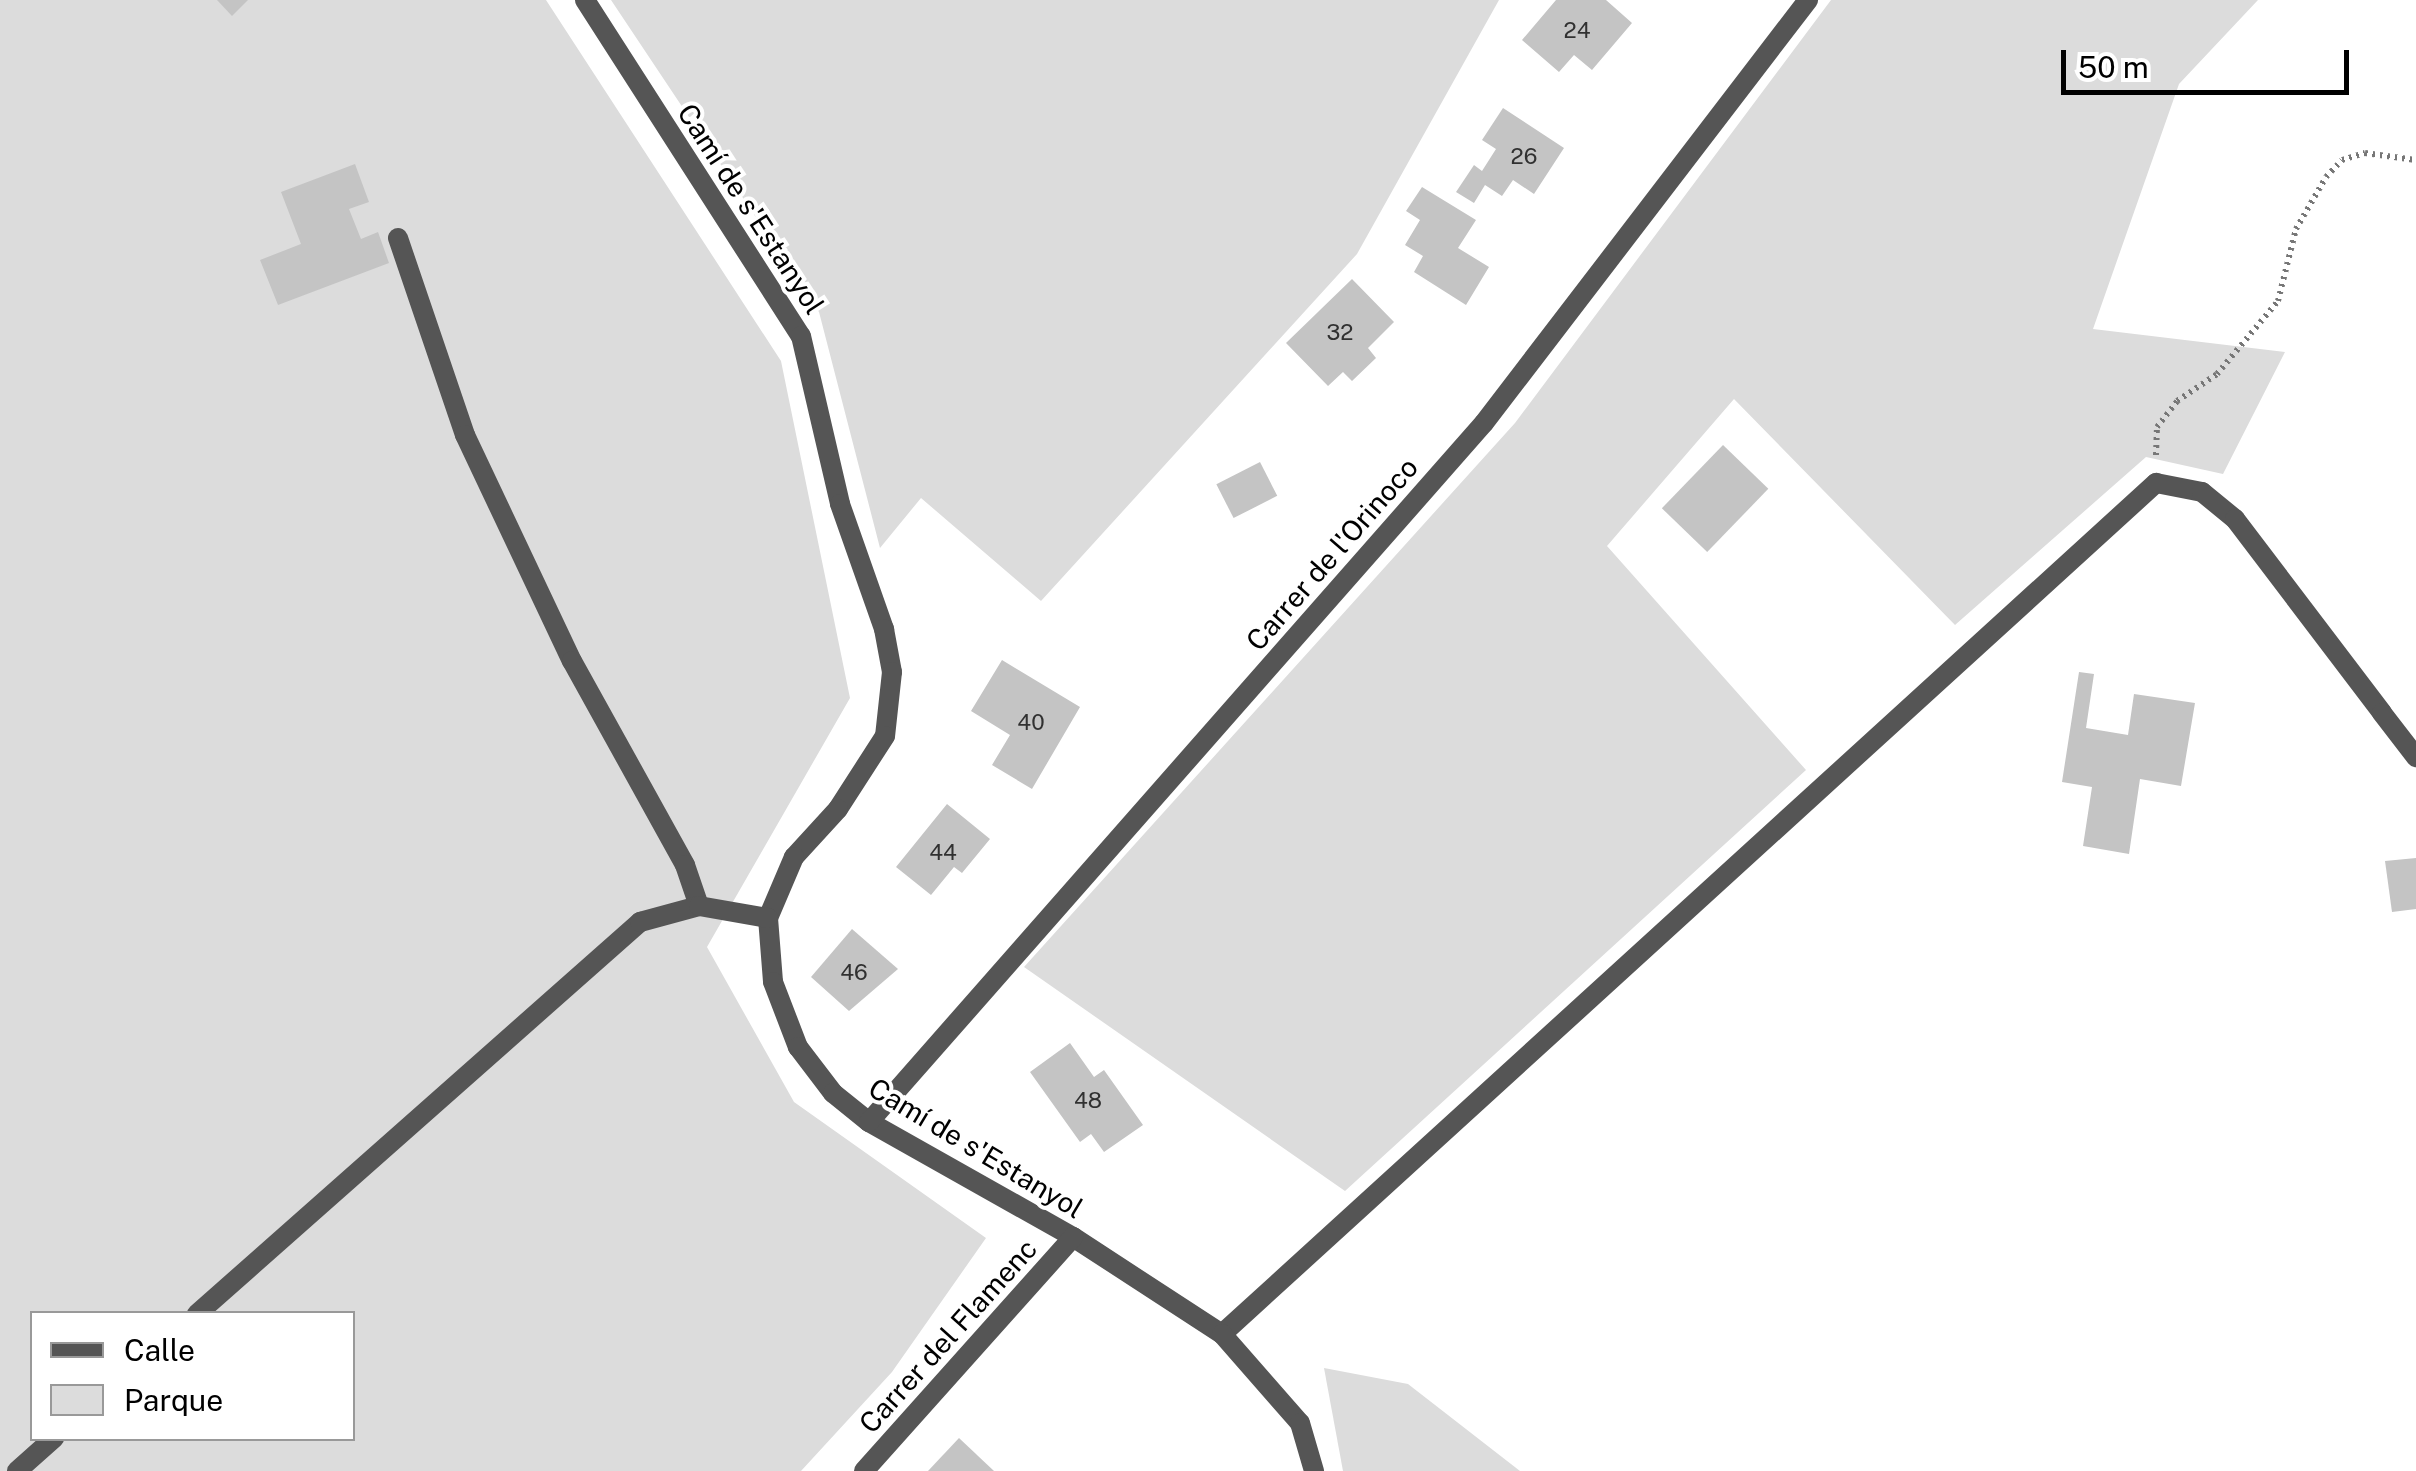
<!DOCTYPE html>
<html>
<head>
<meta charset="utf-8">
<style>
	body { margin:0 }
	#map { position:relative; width:2416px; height:1471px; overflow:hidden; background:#fff; font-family:"Public Sans",sans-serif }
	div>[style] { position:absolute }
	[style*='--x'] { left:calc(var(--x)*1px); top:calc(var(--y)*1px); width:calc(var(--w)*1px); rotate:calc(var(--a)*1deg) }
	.green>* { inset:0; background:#dcdcdc }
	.building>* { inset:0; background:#c4c4c4; transform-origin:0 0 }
	.path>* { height:6px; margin-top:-3px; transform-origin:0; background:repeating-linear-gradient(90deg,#777 0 2.5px,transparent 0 7.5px) }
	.service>* { height:20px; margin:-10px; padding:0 10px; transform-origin:10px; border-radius:10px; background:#555 }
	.minor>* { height:20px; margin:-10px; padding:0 10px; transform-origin:10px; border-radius:10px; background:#555 }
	span { translate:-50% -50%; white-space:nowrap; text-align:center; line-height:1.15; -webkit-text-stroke:8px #fff; paint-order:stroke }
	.number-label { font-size:22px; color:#313131 }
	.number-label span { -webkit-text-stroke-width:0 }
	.street-label { font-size:28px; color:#000 }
	.legend { position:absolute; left:30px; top:1311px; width:325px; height:130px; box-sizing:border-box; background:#fff; border:2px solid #999; margin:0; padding:12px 18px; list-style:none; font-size:30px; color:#000 }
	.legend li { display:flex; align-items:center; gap:20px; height:50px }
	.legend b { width:50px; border:2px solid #999 }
	.scale { position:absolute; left:2061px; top:50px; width:288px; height:45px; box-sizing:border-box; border:5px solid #000; border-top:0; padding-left:12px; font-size:30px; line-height:35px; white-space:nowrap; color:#000; -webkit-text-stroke:8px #fff; paint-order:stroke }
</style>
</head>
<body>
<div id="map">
	<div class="green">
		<i style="clip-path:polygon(evenodd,0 0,546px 0,781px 361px,850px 698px,707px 947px,794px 1102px,986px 1238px,892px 1372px,801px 1471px,0 1471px,0 0,32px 1314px,352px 1314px,352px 1438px,32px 1438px,32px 1314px)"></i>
		<i style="clip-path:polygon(611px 0,1499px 0,1357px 254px,1041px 601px,921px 498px,880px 548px,819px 312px)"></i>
		<i style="clip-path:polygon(1831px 0,2258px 0,2179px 84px,2093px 329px,2285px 352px,2223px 474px,2146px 457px,1955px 625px,1734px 399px,1607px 546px,1806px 770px,1345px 1191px,1024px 967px,1515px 423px)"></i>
		<i style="clip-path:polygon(1324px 1368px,1408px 1384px,1520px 1471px,1343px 1471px)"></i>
	</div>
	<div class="building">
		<i style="clip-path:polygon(217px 0,248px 0,232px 16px)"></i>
		<i style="clip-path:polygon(1556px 0,1606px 0,1632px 23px,1592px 70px,1574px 55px,1559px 72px,1522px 40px)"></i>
		<i style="clip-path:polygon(1503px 108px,1564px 148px,1534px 194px,1513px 180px,1502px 196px,1485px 185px,1474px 203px,1456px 192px,1474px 165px,1482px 171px,1496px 149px,1482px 140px)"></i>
		<i style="clip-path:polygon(355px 164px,369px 202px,349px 209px,361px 239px,378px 232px,389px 263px,278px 305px,260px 260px,301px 244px,281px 192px)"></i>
		<i style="clip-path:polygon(1422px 187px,1476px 220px,1458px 248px,1489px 267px,1466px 305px,1414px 272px,1423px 256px,1405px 245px,1420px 220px,1406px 211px)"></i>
		<i style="clip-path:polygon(1352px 279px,1394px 322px,1368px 348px,1376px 358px,1352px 381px,1343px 372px,1328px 386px,1286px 343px)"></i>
		<i style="left:1723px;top:445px;width:63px;height:88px;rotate:44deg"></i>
		<i style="left:1260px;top:462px;width:38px;height:49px;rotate:63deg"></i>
		<i style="clip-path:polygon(1002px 660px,1080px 707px,1032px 789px,992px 765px,1010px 735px,971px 711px)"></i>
		<i style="clip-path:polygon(2079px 672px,2094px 674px,2086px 728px,2128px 735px,2134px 694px,2195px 703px,2181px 786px,2140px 779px,2129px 854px,2083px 846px,2092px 787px,2062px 782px)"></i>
		<i style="clip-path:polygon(947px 804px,990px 839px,962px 873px,954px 867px,931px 895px,896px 867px)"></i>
		<i style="clip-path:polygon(2416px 858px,2416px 909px,2392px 912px,2385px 861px)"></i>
		<i style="clip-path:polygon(852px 929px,898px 969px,849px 1011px,811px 977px)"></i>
		<i style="clip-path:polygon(1070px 1043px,1094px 1077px,1104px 1070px,1143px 1125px,1104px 1152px,1091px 1134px,1080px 1142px,1030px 1072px)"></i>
		<i style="clip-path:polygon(959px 1438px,994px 1471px,928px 1471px)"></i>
	</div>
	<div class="path">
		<i style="--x:2156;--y:455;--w:28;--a:-88"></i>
		<i style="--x:2157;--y:427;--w:33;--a:-52"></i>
		<i style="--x:2177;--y:401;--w:48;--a:-34"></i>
		<i style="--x:2217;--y:374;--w:95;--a:-50.1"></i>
		<i style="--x:2278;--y:301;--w:74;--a:-76"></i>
		<i style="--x:2296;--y:229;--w:60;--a:-60"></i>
		<i style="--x:2326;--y:177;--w:23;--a:-47"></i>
		<i style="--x:2342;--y:160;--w:24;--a:-17"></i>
		<i style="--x:2365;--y:153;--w:51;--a:7.8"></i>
	</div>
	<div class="service">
		<i style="--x:398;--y:238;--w:208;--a:71.2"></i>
		<i style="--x:465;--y:435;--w:250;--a:64.7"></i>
		<i style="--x:572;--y:661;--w:233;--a:61"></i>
		<i style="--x:685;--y:865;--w:43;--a:71.1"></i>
		<i style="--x:1222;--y:1334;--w:1264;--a:-42.34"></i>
		<i style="--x:2156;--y:483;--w:47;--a:11.1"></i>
		<i style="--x:2202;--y:492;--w:43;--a:39.3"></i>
		<i style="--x:2235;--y:519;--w:243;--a:52.8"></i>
	</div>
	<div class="minor">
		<i style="--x:585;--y:0;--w:399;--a:57.3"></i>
		<i style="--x:801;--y:336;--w:172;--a:76.9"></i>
		<i style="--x:840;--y:504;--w:133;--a:70.6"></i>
		<i style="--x:884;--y:629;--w:44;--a:79.5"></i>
		<i style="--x:892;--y:672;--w:64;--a:96.2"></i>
		<i style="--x:885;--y:736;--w:87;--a:122.8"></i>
		<i style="--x:838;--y:809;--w:65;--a:132.5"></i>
		<i style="--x:794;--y:857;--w:66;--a:113.1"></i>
		<i style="--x:768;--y:918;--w:64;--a:85.5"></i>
		<i style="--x:773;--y:982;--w:70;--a:69"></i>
		<i style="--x:798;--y:1047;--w:58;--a:52.7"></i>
		<i style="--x:833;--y:1093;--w:46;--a:38.9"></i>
		<i style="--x:869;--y:1122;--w:234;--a:29.4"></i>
		<i style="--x:1073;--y:1237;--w:178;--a:33.1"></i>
		<i style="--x:1222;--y:1334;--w:118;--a:48.8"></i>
		<i style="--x:1300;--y:1423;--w:50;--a:73.7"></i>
		<i style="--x:2382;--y:713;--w:56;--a:52.3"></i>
		<i style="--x:869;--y:1122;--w:931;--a:-48.66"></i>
		<i style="--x:1484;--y:423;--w:533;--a:-52.55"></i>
		<i style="--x:197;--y:1314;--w:592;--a:-41.5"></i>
		<i style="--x:640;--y:922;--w:61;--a:-15.2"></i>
		<i style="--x:699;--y:906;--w:70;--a:9.9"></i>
		<i style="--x:17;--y:1471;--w:50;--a:-41.7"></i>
		<i style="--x:864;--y:1471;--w:314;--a:-48.2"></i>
	</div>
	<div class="number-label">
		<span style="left:1577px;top:31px">24</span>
		<span style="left:1524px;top:157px">26</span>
		<span style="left:1340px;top:333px">32</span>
		<span style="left:1031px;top:723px">40</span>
		<span style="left:943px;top:853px">44</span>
		<span style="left:854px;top:973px">46</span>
		<span style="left:1088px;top:1101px">48</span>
	</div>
	<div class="street-label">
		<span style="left:751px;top:209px;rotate:57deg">Camí de s'Estanyol</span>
		<span style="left:1332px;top:554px;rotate:-49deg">Carrer de l'Orinoco</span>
		<span style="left:976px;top:1148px;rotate:31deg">Camí de s'Estanyol</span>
		<span style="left:948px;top:1336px;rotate:-48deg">Carrer del Flamenc</span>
	</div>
	<ul class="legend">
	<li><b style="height:12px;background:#555"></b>Calle</li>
	<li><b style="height:28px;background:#dcdcdc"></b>Parque</li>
	</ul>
	<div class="scale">50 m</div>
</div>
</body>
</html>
